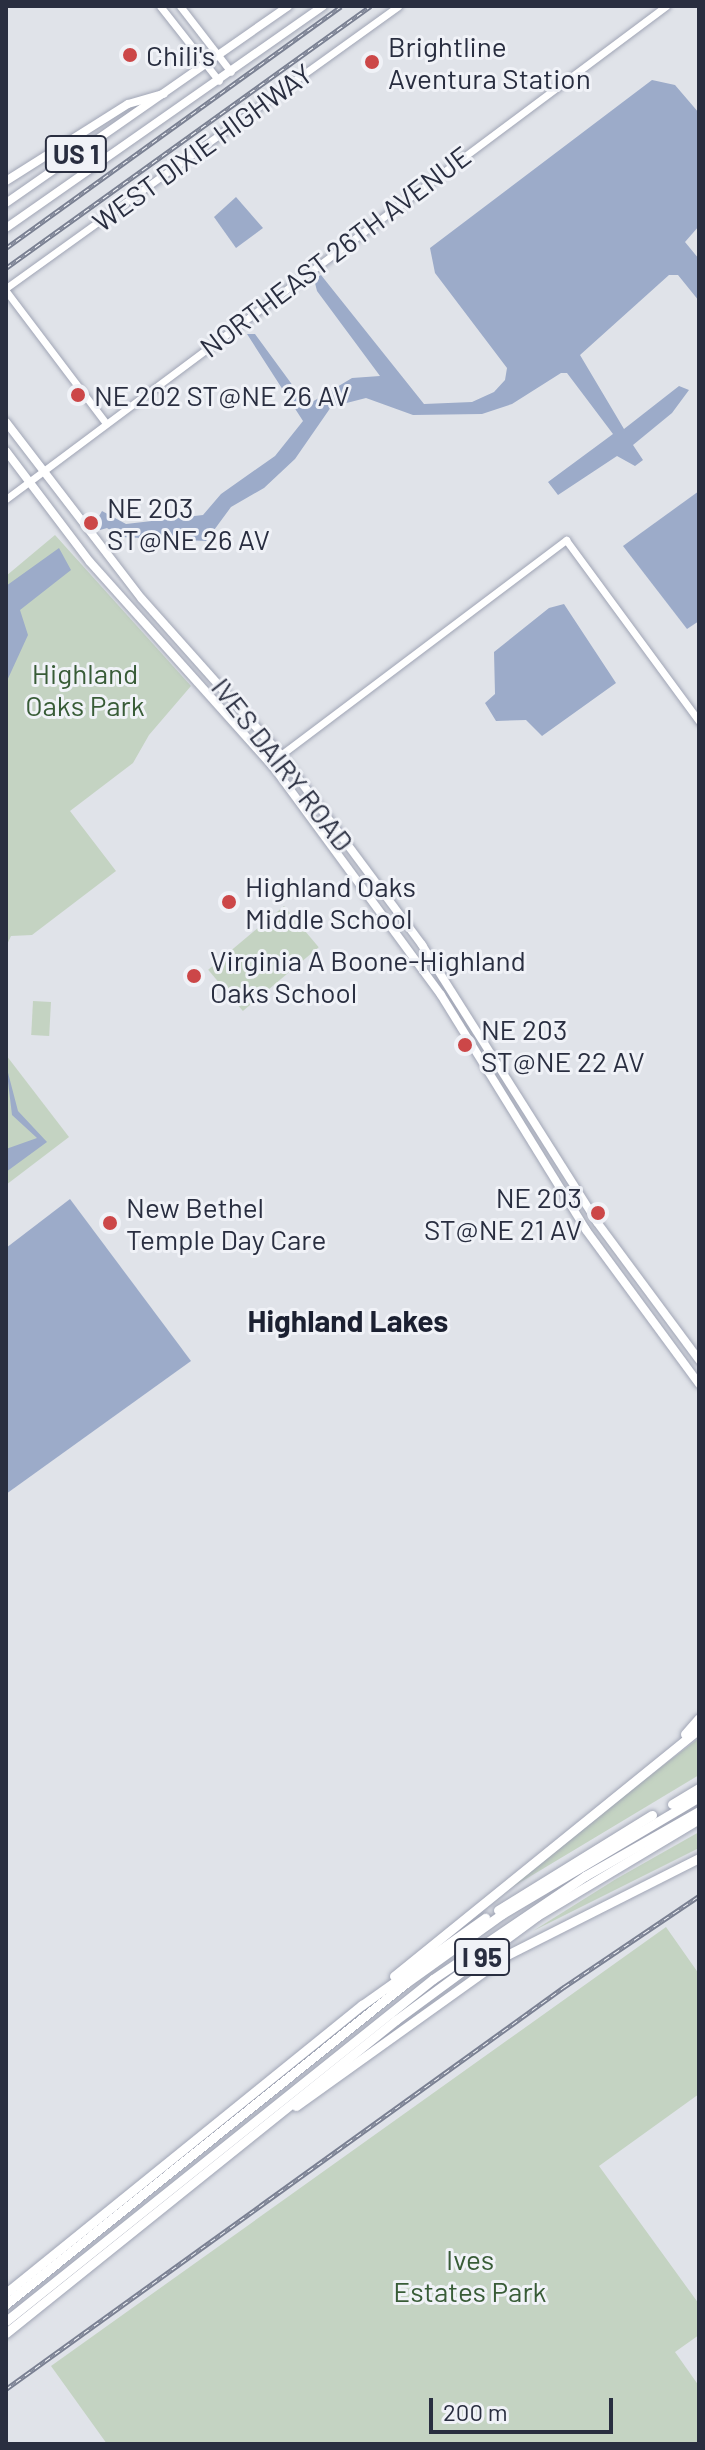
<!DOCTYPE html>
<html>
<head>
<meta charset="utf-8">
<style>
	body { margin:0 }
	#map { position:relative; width:705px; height:2450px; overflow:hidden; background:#e0e3e9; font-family:Barlow,sans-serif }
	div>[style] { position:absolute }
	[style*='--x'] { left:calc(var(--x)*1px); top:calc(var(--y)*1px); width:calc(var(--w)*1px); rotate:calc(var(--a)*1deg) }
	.green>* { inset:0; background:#c4d3c2; transform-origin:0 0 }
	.water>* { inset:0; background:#9cabc9 }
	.roads { filter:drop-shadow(0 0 2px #a0a5b5) drop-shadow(0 0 2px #a0a5b5) }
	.secondary>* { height:7px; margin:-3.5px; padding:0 3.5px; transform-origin:3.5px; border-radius:3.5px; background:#fff }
	.primary>* { height:8px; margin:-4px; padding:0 4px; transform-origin:4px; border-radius:4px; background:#fff }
	.highway>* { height:9px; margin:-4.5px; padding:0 4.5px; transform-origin:4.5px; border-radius:4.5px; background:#fff }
	.rail>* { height:5px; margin-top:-2.5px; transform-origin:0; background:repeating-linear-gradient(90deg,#f0f2f7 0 6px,#7a8092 0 12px); box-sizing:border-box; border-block:2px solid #7a8092 }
	.dots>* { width:22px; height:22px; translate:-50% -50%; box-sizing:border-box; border:4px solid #f0f2f7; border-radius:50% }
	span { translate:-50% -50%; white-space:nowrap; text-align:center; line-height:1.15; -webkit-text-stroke:6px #f0f2f7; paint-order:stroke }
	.shield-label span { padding:2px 6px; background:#f0f2f7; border:2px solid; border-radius:6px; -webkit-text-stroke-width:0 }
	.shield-label { font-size:26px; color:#292e40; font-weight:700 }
	.poi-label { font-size:28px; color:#292e40 }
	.left { translate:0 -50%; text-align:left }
	.right { translate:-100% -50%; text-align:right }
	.street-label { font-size:28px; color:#292e40 }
	.park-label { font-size:28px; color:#385c37 }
	.neighbourhood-label { font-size:30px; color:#1b2031; font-weight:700 }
	.frame { position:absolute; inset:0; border:8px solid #292e40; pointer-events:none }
	.scale { position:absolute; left:429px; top:2398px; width:184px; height:36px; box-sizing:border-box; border:4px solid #292e40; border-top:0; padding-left:10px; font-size:24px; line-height:28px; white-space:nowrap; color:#292e40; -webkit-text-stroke:6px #f0f2f7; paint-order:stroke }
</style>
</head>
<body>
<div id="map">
	<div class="green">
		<i style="clip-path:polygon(55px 535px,191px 686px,149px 735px,133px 763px,70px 811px,116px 871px,32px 935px,11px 936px,6px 947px,6px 576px)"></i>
		<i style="left:284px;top:906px;width:54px;height:99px;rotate:50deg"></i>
		<i style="left:33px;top:1001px;width:18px;height:34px;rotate:3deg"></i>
		<i style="clip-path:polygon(6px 1055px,69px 1137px,6px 1185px)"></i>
		<i style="clip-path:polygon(699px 1738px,699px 1775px,501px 1894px,580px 1829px)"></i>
		<i style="clip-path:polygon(699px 1832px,699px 1848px,533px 1931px,616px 1879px)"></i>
		<i style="clip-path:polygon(666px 1927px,699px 1974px,699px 2094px,599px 2166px,699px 2304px,699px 2335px,675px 2352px,699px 2386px,699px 2444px,107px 2444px,51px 2366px)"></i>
	</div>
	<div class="water">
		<i style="clip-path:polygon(652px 80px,675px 85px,699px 113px,699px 226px,685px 242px,699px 259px,699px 301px,678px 275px,669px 275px,580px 355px,624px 429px,679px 386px,689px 390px,672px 413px,633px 445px,643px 460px,635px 466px,617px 456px,558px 495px,548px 482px,613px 434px,567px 373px,561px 373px,512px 404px,482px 414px,413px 415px,366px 398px,331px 407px,295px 459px,264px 488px,231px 507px,206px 541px,120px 537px,107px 528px,100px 530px,95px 523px,102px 511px,126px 524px,203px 515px,221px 494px,275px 456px,303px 421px,247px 334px,255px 334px,307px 405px,352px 378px,380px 376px,317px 291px,314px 279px,321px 275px,424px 404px,472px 402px,494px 392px,505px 380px,507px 368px,435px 273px,430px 248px)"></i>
		<i style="clip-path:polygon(236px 197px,263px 228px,236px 248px,214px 217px)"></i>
		<i style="clip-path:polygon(699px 491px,699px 621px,687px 629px,623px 546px)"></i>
		<i style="clip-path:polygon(59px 548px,71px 570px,20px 610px,28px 635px,6px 683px,6px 586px)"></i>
		<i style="clip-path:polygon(564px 604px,616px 683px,542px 736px,526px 720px,496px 721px,485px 703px,495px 694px,494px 652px,549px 608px)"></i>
		<i style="clip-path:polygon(6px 1065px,18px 1111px,47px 1142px,6px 1172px,6px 1149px,37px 1138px,12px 1115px)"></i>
		<i style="clip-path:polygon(70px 1199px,191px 1361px,6px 1494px,6px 1248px)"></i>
	</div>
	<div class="roads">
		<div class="secondary">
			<i style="--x:160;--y:6;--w:95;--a:51.8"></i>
			<i style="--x:180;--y:6;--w:83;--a:52.3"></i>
			<i style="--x:6;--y:288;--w:483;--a:-35.7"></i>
			<i style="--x:6;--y:291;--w:164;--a:52.9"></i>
			<i style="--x:6;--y:499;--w:824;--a:-36.76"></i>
			<i style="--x:270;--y:763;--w:371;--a:-37"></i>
			<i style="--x:566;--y:540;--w:225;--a:53.7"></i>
		</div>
		<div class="primary">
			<i style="--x:6;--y:181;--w:144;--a:-32.3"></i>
			<i style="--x:128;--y:104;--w:37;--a:-16"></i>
			<i style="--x:6;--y:203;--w:344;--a:-34.9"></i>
			<i style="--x:6;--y:228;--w:387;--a:-35"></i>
			<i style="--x:6;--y:422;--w:223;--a:52.5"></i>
			<i style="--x:142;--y:599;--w:209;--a:48.3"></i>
			<i style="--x:281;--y:755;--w:237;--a:53.4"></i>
			<i style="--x:422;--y:945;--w:328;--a:57.7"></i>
			<i style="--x:597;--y:1222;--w:172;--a:53.5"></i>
			<i style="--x:6;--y:451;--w:139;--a:52.9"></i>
			<i style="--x:90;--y:562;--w:278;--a:48.2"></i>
			<i style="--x:275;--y:769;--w:280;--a:53.7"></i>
			<i style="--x:441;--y:995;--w:276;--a:58.3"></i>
			<i style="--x:586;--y:1230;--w:191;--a:53.7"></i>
		</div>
		<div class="highway">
			<i style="--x:685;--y:1734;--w:21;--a:-49"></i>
			<i style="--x:672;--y:1804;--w:31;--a:-31"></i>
			<i style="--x:498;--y:1910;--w:181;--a:-31.7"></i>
			<i style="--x:394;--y:1976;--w:392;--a:-39"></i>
			<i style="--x:296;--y:2106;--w:259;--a:-35.6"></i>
			<i style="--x:507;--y:1955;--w:215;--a:-26.8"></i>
			<i style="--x:6;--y:2293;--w:458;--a:-39"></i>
			<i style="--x:362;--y:2005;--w:151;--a:-35.3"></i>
			<i style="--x:6;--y:2304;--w:513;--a:-38.75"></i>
			<i style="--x:406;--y:1983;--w:118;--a:-35.7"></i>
			<i style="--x:502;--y:1914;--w:229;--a:-30.7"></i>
			<i style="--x:6;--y:2321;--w:547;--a:-38.69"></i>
			<i style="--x:433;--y:1979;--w:184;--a:-34.1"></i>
			<i style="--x:585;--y:1876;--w:131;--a:-29.7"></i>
			<i style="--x:6;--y:2333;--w:500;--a:-38.75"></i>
			<i style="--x:396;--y:2020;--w:175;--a:-36.4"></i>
			<i style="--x:537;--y:1916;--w:189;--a:-30.9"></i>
		</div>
	</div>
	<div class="rail">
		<i style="--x:6;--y:248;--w:413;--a:-35.8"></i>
		<i style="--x:6;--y:268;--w:449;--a:-35.7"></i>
		<i style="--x:6;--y:2389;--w:688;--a:-35.77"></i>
		<i style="--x:564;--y:1987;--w:163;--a:-34"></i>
	</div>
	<div class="dots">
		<i style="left:130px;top:55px;background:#cc4748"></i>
		<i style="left:372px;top:62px;background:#cc4748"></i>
		<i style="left:78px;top:395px;background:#cc4748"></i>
		<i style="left:91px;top:523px;background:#cc4748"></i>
		<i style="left:229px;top:902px;background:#cc4748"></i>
		<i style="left:194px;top:976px;background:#cc4748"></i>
		<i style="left:465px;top:1045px;background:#cc4748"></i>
		<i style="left:598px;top:1213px;background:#cc4748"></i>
		<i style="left:110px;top:1223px;background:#cc4748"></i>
	</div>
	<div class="shield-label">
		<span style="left:76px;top:154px">US 1</span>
		<span style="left:482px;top:1957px">I 95</span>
	</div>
	<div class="poi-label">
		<span class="left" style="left:388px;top:62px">Brightline<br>Aventura Station</span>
		<span class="left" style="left:146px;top:55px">Chili's</span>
		<span class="left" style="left:94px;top:395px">NE 202 ST@NE 26 AV</span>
		<span class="left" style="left:107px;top:523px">NE 203<br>ST@NE 26 AV</span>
		<span class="left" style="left:245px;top:902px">Highland Oaks<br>Middle School</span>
		<span class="left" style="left:210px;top:976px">Virginia A Boone-Highland<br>Oaks School</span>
		<span class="left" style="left:481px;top:1045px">NE 203<br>ST@NE 22 AV</span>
		<span class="right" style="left:582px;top:1213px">NE 203<br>ST@NE 21 AV</span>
		<span class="left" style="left:126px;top:1223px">New Bethel<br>Temple Day Care</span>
	</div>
	<div class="street-label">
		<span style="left:202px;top:147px;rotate:-36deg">WEST DIXIE HIGHWAY</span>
		<span style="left:335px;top:251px;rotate:-37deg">NORTHEAST 26TH AVENUE</span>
		<span style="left:283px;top:764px;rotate:52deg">IVES DAIRY ROAD</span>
	</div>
	<div class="park-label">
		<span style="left:85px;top:689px">Highland<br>Oaks Park</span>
		<span style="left:470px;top:2275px">Ives<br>Estates Park</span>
	</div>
	<div class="neighbourhood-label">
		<span style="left:348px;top:1320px">Highland Lakes</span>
	</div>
	<div class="frame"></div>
	<div class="scale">200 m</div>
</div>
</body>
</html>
